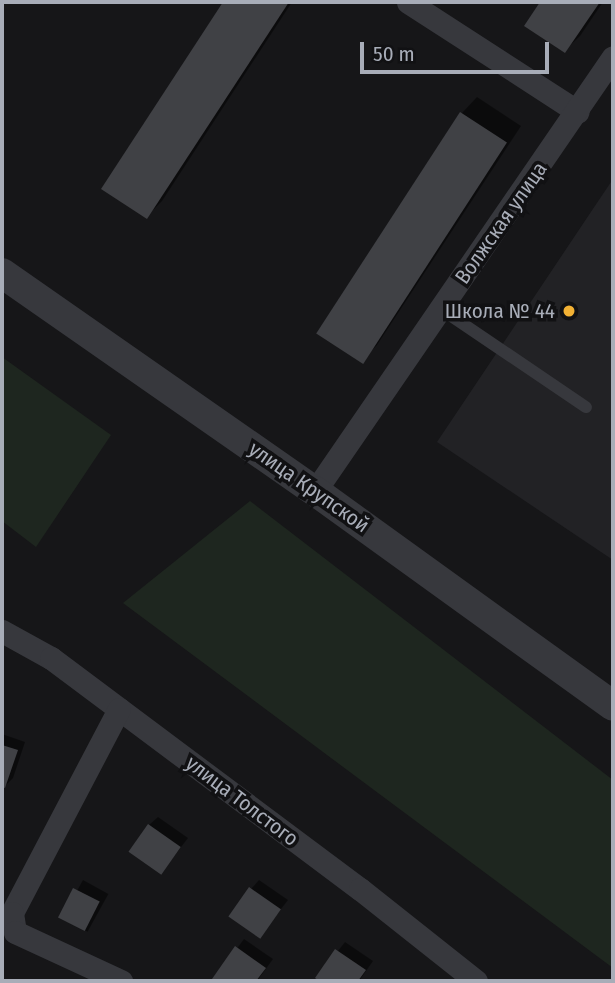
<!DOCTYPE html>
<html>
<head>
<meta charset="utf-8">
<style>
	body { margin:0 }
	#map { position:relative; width:615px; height:983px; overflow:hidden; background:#161618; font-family:"Fira Sans Condensed",sans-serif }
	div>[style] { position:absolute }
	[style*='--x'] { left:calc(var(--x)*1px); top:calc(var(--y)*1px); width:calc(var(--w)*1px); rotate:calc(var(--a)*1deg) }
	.built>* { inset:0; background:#222225 }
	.green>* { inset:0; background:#1e261f }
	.shadow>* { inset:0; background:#0007; transform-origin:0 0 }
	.building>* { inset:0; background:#404145; transform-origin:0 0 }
	.service>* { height:12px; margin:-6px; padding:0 6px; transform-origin:6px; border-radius:6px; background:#37383d }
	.minor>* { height:23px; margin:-11.5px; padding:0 11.5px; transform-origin:11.5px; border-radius:11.5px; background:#37383d }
	.tertiary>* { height:30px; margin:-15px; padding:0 15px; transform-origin:15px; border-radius:15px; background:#37383d }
	.dots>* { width:19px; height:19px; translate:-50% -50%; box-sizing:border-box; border:4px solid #111113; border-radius:50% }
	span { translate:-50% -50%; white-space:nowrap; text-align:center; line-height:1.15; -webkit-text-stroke:7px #111113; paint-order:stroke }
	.street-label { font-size:21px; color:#a8adb8 }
	.poi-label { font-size:21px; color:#a8adb8 }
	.right { translate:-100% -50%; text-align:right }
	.frame { position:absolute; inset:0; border:4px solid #a8adb8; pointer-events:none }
	.scale { position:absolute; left:360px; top:42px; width:189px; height:32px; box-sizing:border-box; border:4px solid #a8adb8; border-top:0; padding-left:9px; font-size:21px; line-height:24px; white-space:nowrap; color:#a8adb8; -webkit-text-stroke:5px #111113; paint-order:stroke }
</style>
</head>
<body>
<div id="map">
	<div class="built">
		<i style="clip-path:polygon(613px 179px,613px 560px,437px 442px)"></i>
	</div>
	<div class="green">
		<i style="clip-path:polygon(2px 357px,111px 435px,36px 547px,2px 521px)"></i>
		<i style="clip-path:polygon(250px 501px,613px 780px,613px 968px,123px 603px)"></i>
	</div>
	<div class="shadow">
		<i style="clip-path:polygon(225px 2px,292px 2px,162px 201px,147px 216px,103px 188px)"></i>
		<i style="clip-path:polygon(542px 2px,603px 2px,580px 36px,564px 51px,526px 25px)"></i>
		<i style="clip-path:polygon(477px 97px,521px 126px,377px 345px,361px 361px,318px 333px,462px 113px)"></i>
		<i style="clip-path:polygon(2px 734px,25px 742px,13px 778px,5px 786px,2px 785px)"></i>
		<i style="clip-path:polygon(158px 817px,188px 838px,161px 873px,149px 825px)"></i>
		<i style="left:83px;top:880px;width:29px;height:43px;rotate:29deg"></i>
		<i style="clip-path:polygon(259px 880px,288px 900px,260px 936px,251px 889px)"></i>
		<i style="clip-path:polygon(244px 939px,273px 959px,257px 981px,219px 981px,215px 978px)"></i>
		<i style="clip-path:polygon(345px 942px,373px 961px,359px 981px,322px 981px,317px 978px)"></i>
	</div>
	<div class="building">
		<i style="clip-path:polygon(223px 2px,289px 2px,147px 219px,101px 189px)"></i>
		<i style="clip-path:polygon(540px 2px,600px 2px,565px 53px,524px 26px)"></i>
		<i style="left:460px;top:112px;width:56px;height:264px;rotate:33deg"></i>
		<i style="clip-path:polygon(2px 745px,18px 750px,5px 788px,2px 787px)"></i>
		<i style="left:148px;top:824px;width:40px;height:34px;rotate:35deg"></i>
		<i style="left:249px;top:887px;width:39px;height:36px;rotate:35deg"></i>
		<i style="left:73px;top:888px;width:30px;height:33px;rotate:27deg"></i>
		<i style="clip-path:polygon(235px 946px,266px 968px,256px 981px,212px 979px)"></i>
		<i style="clip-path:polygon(335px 949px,366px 970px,358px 981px,319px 981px,315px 978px)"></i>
	</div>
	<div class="service">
		<i style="--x:441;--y:309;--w:175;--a:34.1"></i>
	</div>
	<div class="minor">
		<i style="--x:408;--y:2;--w:202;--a:32.9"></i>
		<i style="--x:315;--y:491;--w:526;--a:-55.53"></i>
		<i style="--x:2;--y:631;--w:56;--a:28.9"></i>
		<i style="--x:51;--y:658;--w:386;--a:36.8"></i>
		<i style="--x:360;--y:889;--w:148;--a:38.4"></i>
		<i style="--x:119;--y:709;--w:230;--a:117.7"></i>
		<i style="--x:12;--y:913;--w:19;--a:81"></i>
		<i style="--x:15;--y:932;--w:117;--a:24.8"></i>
	</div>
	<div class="tertiary">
		<i style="--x:2;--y:273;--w:381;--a:34.9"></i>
		<i style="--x:315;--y:491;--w:367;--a:35.8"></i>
	</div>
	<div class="dots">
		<i style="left:569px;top:311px;background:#f2b134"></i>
	</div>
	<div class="street-label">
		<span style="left:501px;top:223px;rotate:-55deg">Волжская улица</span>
		<span style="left:309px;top:487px;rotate:35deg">улица Крупской</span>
		<span style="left:242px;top:801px;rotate:37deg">улица Толстого</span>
	</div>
	<div class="poi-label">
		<span class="right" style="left:555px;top:311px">Школа № 44</span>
	</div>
	<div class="frame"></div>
	<div class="scale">50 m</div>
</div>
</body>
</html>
